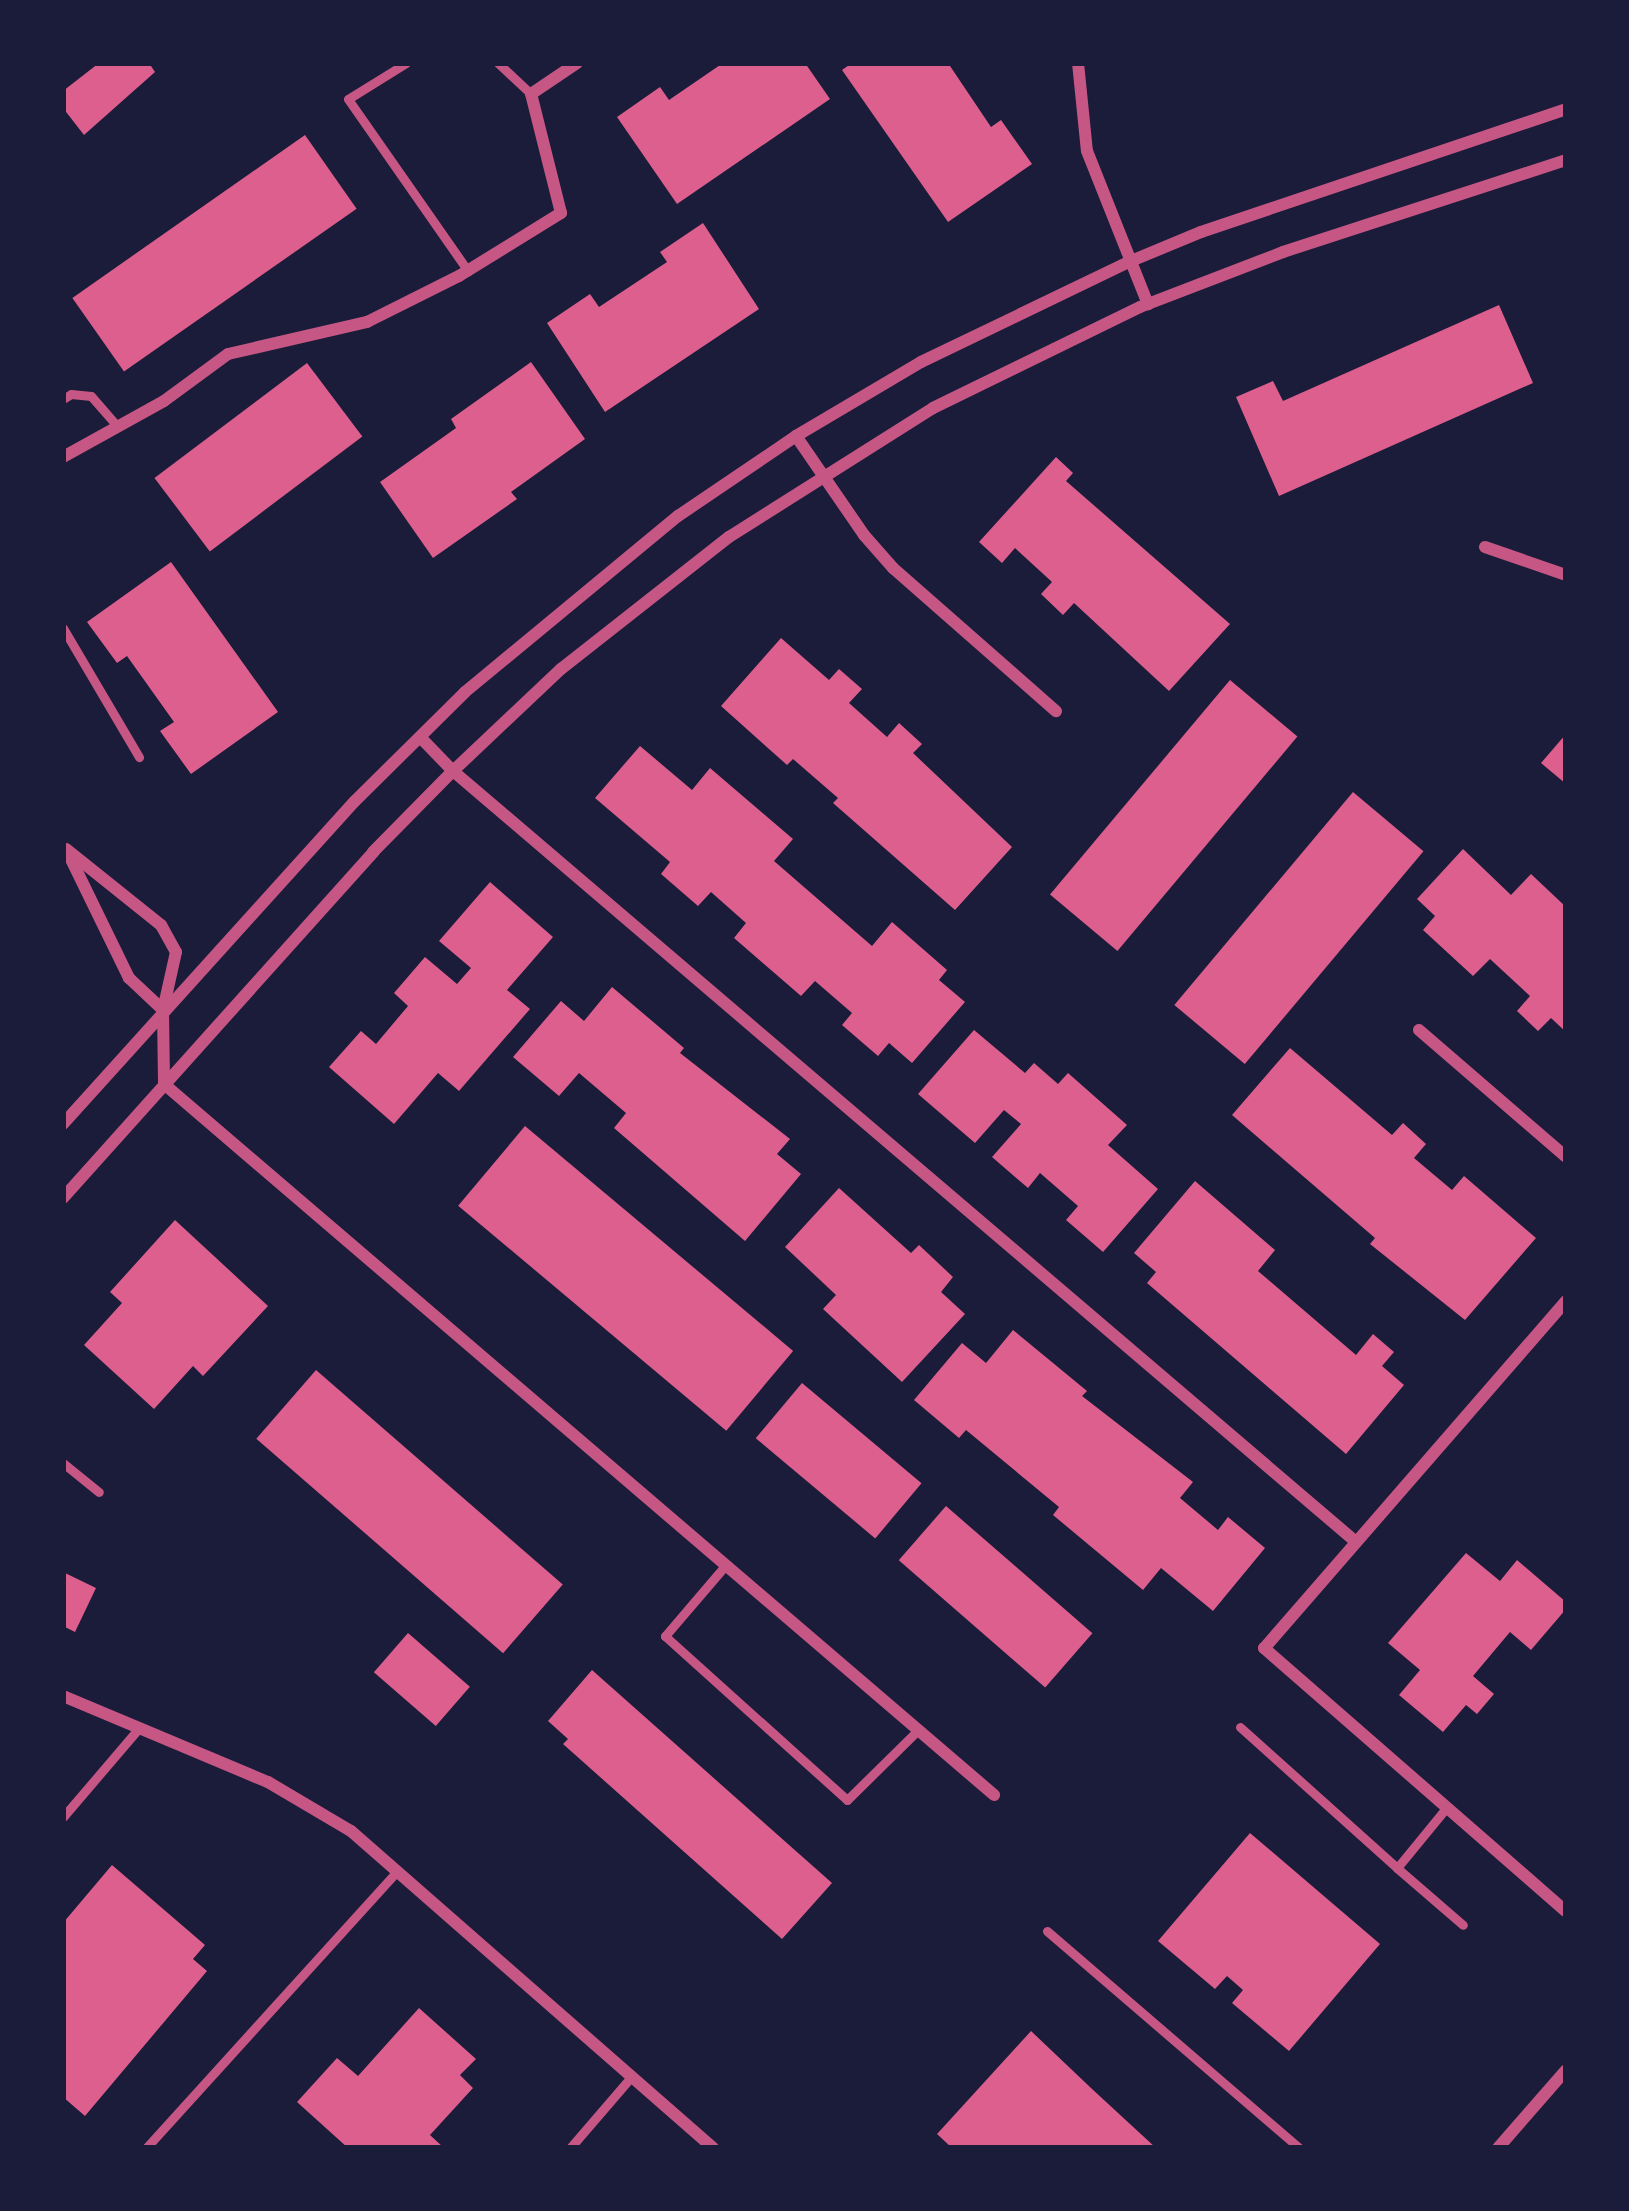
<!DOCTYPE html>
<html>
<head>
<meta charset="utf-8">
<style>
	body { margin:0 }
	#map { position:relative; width:1629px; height:2211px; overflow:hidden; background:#1b1b3a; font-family:Overpass,sans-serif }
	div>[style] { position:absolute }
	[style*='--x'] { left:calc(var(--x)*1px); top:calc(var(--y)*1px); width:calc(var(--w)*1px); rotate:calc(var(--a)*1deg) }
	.building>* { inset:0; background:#dd5f8e; transform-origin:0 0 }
	.service>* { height:9px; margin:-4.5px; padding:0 4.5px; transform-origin:4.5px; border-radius:4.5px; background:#c65784 }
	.minor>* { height:12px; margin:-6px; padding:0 6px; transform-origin:6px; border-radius:6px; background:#c65784 }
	span { translate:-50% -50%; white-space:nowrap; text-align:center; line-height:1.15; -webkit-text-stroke:10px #1b1b3a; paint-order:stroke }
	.frame { position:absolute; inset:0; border:66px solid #1b1b3a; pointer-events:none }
</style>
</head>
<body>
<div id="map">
	<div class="building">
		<i style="clip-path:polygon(99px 63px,149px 63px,155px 72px,84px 135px,63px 108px,63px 91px)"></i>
		<i style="clip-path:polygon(723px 63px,805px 63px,830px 99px,677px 204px,617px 117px,660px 87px,669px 100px)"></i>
		<i style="clip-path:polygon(852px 63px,948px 63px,991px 127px,1001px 120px,1032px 164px,948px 222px,842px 70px)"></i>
		<i style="left:305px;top:135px;width:90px;height:284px;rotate:55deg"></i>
		<i style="clip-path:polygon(703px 223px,759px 309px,605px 412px,547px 323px,590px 294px,599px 307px,667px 262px,660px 252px)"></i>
		<i style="clip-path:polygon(1499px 305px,1533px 383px,1279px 496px,1236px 397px,1273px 381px,1283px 401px)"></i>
		<i style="clip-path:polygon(531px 362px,585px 439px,511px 492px,517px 499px,433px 558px,380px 482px,456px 428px,451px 419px)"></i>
		<i style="left:307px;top:363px;width:92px;height:191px;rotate:53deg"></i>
		<i style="clip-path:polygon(1056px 457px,1073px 473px,1066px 481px,1230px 624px,1169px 691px,1074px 603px,1063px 615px,1041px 594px,1052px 582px,1015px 548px,1002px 563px,979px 542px)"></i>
		<i style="clip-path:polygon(171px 562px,278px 712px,191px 774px,160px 731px,174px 722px,127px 656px,117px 663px,87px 622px)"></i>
		<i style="clip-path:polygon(781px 638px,829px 680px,839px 669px,862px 689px,849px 703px,887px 737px,899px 723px,922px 744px,913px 753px,1012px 847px,955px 910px,833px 803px,838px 798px,793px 759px,787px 765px,721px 706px)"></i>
		<i style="left:1230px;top:680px;width:88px;height:280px;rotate:40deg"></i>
		<i style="clip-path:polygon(1566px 734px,1566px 784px,1541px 763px)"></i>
		<i style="clip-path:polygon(640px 746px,692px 790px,710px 768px,793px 839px,774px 861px,872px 946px,892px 922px,947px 970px,939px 980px,965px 1002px,912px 1063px,889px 1043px,878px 1056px,842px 1025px,852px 1013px,815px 981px,801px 996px,734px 938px,746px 923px,711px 892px,698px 906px,661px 874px,670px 862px,595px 798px)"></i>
		<i style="left:1353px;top:792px;width:92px;height:278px;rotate:40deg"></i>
		<i style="clip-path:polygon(1463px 849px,1511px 895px,1531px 874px,1566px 907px,1566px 1032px,1551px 1018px,1538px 1031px,1517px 1011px,1530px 996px,1490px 959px,1473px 976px,1423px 930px,1435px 916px,1417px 899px)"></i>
		<i style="clip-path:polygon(490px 882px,553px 937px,507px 990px,530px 1009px,459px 1091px,438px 1073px,394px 1124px,329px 1067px,361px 1031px,376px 1044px,408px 1006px,394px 993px,425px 957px,457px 984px,471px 968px,439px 941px)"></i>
		<i style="clip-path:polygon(612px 987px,684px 1048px,680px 1053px,790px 1139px,777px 1154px,801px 1174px,745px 1241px,614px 1128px,626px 1113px,579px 1073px,559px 1096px,513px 1057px,561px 1001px,584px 1021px)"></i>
		<i style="clip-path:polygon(974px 1030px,1025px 1073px,1034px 1063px,1058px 1084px,1068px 1073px,1127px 1125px,1108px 1145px,1158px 1189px,1103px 1252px,1066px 1220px,1078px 1206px,1040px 1173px,1028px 1188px,992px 1157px,1021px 1124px,1004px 1110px,975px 1143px,918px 1094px)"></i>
		<i style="clip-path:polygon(1290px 1048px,1392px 1135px,1403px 1123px,1426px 1144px,1414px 1158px,1452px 1190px,1464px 1176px,1536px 1238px,1465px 1320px,1370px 1244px,1375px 1238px,1232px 1115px)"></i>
		<i style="left:525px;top:1126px;width:350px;height:104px;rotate:40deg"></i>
		<i style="clip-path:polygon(1195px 1181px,1275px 1250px,1258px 1271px,1356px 1355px,1373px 1334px,1394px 1352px,1382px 1366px,1404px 1385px,1346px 1454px,1147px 1283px,1156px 1272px,1134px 1253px)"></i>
		<i style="clip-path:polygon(839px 1188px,911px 1253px,919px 1245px,953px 1277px,941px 1292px,965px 1314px,902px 1382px,823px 1309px,836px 1295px,785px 1247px)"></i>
		<i style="clip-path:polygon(175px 1220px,268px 1306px,203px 1376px,193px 1366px,154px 1409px,84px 1345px,122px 1303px,110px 1292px)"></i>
		<i style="clip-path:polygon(1013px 1330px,1087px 1391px,1082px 1396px,1193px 1482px,1180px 1498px,1218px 1530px,1228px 1517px,1265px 1548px,1213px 1611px,1161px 1568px,1143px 1590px,1053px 1515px,1059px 1507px,966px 1430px,959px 1438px,914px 1400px,962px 1343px,986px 1363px)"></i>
		<i style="left:316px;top:1370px;width:327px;height:91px;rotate:41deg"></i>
		<i style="left:802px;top:1383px;width:156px;height:72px;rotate:40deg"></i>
		<i style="left:946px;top:1506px;width:194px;height:72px;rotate:41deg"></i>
		<i style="clip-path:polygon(1466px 1553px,1500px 1581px,1517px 1560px,1566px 1602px,1566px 1609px,1531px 1650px,1510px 1632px,1473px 1676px,1494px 1694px,1477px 1714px,1466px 1705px,1443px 1732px,1399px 1695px,1420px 1670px,1388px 1643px)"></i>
		<i style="clip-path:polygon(63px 1572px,96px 1588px,75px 1632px,63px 1626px)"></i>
		<i style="left:408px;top:1633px;width:82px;height:52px;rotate:41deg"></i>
		<i style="clip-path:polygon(592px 1670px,832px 1883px,782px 1939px,563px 1744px,568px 1739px,548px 1721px)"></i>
		<i style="clip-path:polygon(1250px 1833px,1380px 1944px,1289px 2051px,1232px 2003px,1243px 1990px,1227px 1976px,1215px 1989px,1158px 1941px)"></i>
		<i style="clip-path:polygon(112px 1865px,205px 1945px,193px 1959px,207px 1971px,85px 2116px,63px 2097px,63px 1923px)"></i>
		<i style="clip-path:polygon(419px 2008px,476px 2059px,460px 2075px,473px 2088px,430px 2135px,444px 2148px,348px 2148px,297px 2102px,337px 2058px,358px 2076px)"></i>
		<i style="clip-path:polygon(1031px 2031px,1091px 2088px,1156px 2148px,952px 2148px,937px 2134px)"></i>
	</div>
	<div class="service">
		<i style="--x:406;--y:63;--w:68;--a:148.2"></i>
		<i style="--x:348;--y:99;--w:210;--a:55.1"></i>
		<i style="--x:498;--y:63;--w:45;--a:43.2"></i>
		<i style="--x:63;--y:399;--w:9;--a:-32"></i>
		<i style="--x:71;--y:394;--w:20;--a:6"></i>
		<i style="--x:91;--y:396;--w:41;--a:48.9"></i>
		<i style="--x:63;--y:628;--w:150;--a:59.5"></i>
		<i style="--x:63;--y:1463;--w:46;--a:38.9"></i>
		<i style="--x:724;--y:1567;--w:91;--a:130.5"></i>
		<i style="--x:665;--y:1636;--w:245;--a:42"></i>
		<i style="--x:847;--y:1800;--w:98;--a:-44.6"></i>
		<i style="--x:1240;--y:1727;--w:211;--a:41.9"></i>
		<i style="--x:1397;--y:1868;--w:79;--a:-50.7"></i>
		<i style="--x:63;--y:1817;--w:117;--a:-49.5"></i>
		<i style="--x:1397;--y:1868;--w:87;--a:40.8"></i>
		<i style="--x:1047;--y:1931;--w:333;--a:40.7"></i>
		<i style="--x:146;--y:2148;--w:374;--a:-47.8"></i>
		<i style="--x:570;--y:2148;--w:95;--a:-49.3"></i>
	</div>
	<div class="minor">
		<i style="--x:1078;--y:63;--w:88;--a:84.2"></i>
		<i style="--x:1087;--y:151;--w:165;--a:68.3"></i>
		<i style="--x:796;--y:436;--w:120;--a:55.5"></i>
		<i style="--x:864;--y:535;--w:44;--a:48.7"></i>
		<i style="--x:893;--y:568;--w:217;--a:41.3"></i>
		<i style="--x:63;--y:457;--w:115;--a:-29"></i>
		<i style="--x:164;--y:401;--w:79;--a:-36.3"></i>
		<i style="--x:228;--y:354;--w:143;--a:-13"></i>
		<i style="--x:367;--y:322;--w:103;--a:-26.6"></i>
		<i style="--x:459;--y:276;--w:120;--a:-31.7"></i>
		<i style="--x:561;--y:213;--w:123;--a:-104.1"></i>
		<i style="--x:531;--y:94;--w:55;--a:-34"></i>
		<i style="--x:1485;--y:547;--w:86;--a:19.1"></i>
		<i style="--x:420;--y:737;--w:47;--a:45.9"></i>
		<i style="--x:453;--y:771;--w:1187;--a:40.49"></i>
		<i style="--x:66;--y:849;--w:122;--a:38.7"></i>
		<i style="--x:161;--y:925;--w:31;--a:61"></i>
		<i style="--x:176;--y:952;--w:59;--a:102.6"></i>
		<i style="--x:163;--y:1010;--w:74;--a:89.2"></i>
		<i style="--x:164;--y:1084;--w:1093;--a:40.58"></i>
		<i style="--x:69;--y:855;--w:137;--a:64"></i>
		<i style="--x:129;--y:978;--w:47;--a:43.3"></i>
		<i style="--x:1419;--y:1030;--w:194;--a:40.8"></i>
		<i style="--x:63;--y:1124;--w:435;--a:-47.9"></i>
		<i style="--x:355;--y:801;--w:155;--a:-44.7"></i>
		<i style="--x:465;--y:692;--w:276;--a:-39.6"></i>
		<i style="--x:678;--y:516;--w:143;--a:-34.1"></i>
		<i style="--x:796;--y:436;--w:145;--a:-30.6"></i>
		<i style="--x:921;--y:362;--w:233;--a:-25.7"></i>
		<i style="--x:1131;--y:261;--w:76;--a:-22.5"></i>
		<i style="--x:1201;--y:232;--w:385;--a:-18.6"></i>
		<i style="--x:63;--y:1198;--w:465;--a:-48.1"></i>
		<i style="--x:373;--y:852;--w:114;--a:-45.4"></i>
		<i style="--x:453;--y:771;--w:149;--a:-43.4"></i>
		<i style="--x:561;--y:669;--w:214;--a:-38.2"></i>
		<i style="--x:729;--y:537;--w:241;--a:-32.3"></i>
		<i style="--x:933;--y:408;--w:230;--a:-26"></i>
		<i style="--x:1140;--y:307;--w:153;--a:-21"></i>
		<i style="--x:1283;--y:252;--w:298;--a:-18"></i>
		<i style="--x:1566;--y:1301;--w:460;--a:131"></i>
		<i style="--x:1264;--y:1648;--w:400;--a:41.1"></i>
		<i style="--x:63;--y:1696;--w:222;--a:22.8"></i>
		<i style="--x:268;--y:1782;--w:96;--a:30.6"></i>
		<i style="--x:351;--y:1831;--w:481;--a:41.2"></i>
		<i style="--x:1498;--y:2148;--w:103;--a:-48.9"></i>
	</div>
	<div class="frame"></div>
</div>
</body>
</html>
